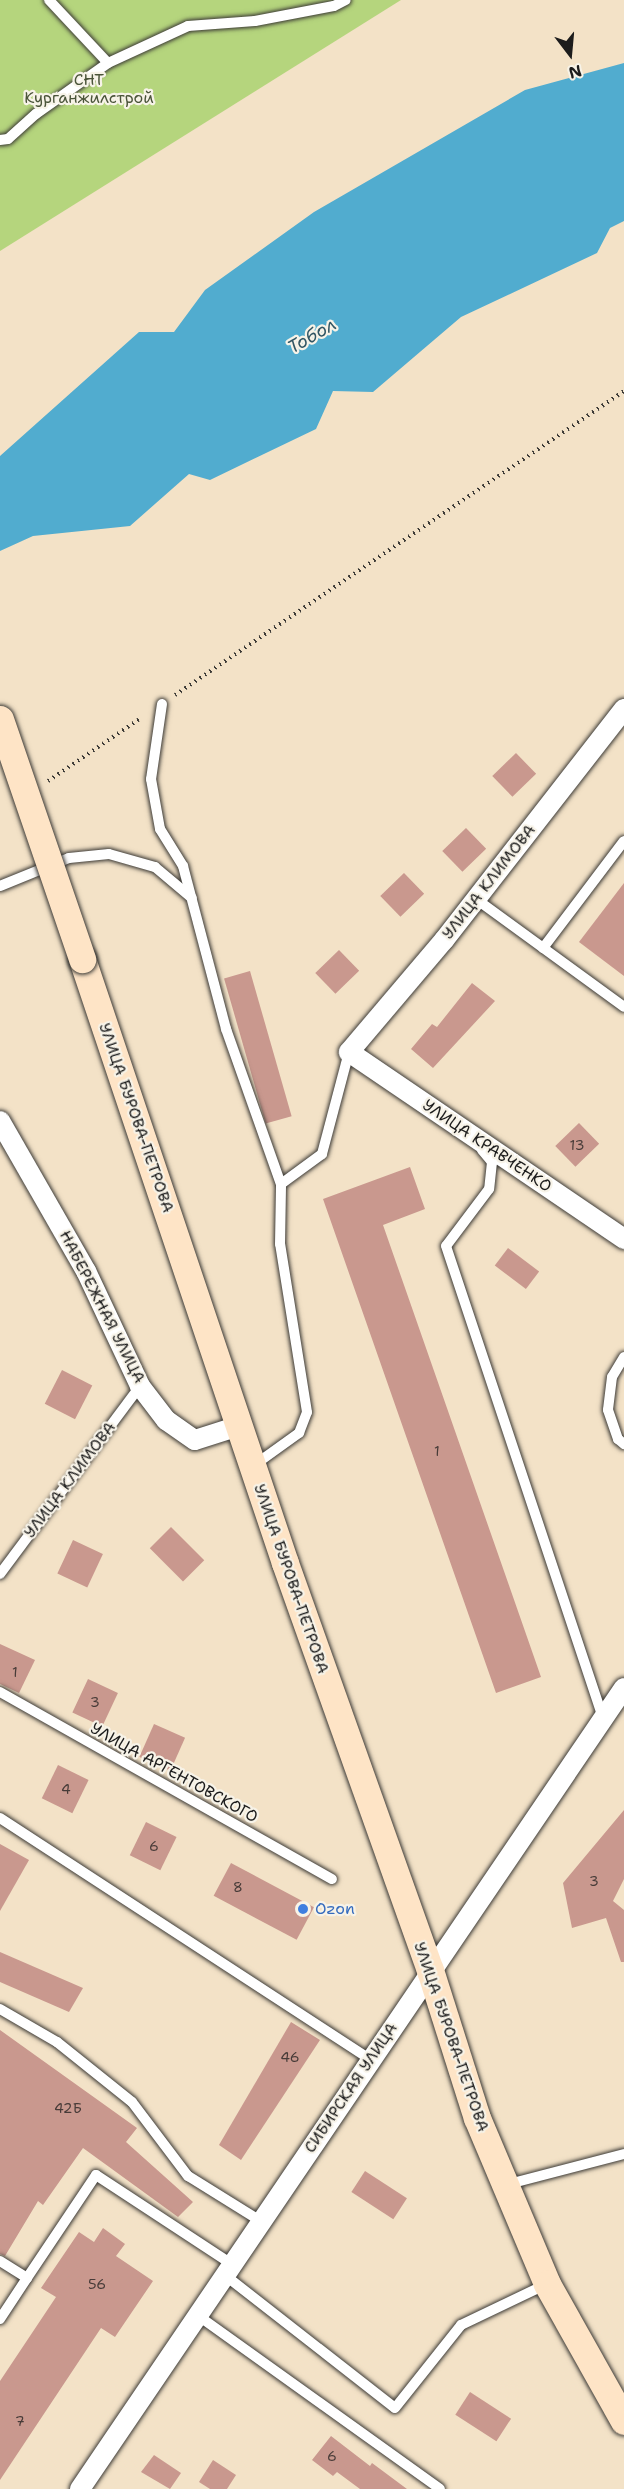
<!DOCTYPE html>
<html>
<head>
<meta charset="utf-8">
<style>
	body { margin:0 }
	#map { position:relative; width:624px; height:2489px; overflow:hidden; background:#f3e2c7; font-family:"Shantell Sans",sans-serif }
	div>[style] { position:absolute }
	[style*='--x'] { left:calc(var(--x)*1px); top:calc(var(--y)*1px); width:calc(var(--w)*1px); rotate:calc(var(--a)*1deg) }
	.green>* { inset:0; background:#b5d57d }
	.water>* { inset:0; background:#51accf }
	.building>* { inset:0; background:#c9988e; transform-origin:0 0 }
	.path>* { height:4px; margin-top:-2px; transform-origin:0; background:repeating-linear-gradient(90deg,#3c3a36 0 1.5px,transparent 0 6px) }
	.roads { filter:drop-shadow(0 0 2px #3c3a36) drop-shadow(0 0 2px #3c3a36) }
	.service>* { height:10px; margin:-5px; padding:0 5px; transform-origin:5px; border-radius:5px; background:#fff }
	.minor>* { height:20px; margin:-10px; padding:0 10px; transform-origin:10px; border-radius:10px; background:#fff }
	.secondary>* { height:27px; margin:-13.5px; padding:0 13.5px; transform-origin:13.5px; border-radius:13.5px; background:#fee4c6 }
	.bridges { filter:drop-shadow(0 0 2px #3c3a36) drop-shadow(0 0 2px #3c3a36) }
	.secondary-bridge>* { height:27px; margin:-13.5px; padding:0 13.5px; transform-origin:13.5px; border-radius:13.5px; background:#fee4c6 }
	.dots>* { width:16px; height:16px; translate:-50% -50%; box-sizing:border-box; border:3px solid #f7f3e8; border-radius:50% }
	span { translate:-50% -50%; white-space:nowrap; text-align:center; line-height:1.15; -webkit-text-stroke:4.5px #f7f3e8; paint-order:stroke }
	.number-label { font-size:14px; color:#473b38 }
	.number-label span { -webkit-text-stroke-width:0 }
	.park-label { font-size:16px; color:#4a5439 }
	.street-label { font-size:16px; color:#1c1c1c }
	.shop-label { font-size:16px; color:#366cbe }
	.left { translate:0 -50%; text-align:left }
	.water-label { font-size:18px; color:#315664; font-style:italic }
	.north { position:absolute; left:540px; top:24px; width:60px; height:60px; -webkit-text-stroke:4px #f7f3e8; paint-order:stroke; rotate:164deg; font-size:16px; font-weight:700; line-height:24px; text-align:center; color:#1c1c1c }
	.north::after { content:''; display:block; margin:auto; width:21px; height:27px; background:#1c1c1c; clip-path:polygon(50% 0,100% 100%,50% 72%,0 100%) }
</style>
</head>
<body>
<div id="map">
	<div class="green">
		<i style="clip-path:polygon(0 0,401px 0,0 251px)"></i>
	</div>
	<div class="water">
		<i style="clip-path:polygon(624px 63px,624px 221px,610px 228px,597px 253px,461px 317px,373px 392px,333px 391px,316px 429px,210px 480px,189px 474px,130px 526px,33px 536px,0 551px,0 456px,139px 332px,174px 332px,205px 290px,314px 212px,525px 90px)"></i>
	</div>
	<div class="building">
		<i style="left:516px;top:753px;width:29px;height:33px;rotate:46deg"></i>
		<i style="left:466px;top:828px;width:29px;height:33px;rotate:46deg"></i>
		<i style="left:404px;top:873px;width:29px;height:33px;rotate:46deg"></i>
		<i style="clip-path:polygon(624px 883px,624px 976px,579px 942px)"></i>
		<i style="left:339px;top:950px;width:29px;height:33px;rotate:46deg"></i>
		<i style="left:250px;top:971px;width:151px;height:27px;rotate:74deg"></i>
		<i style="clip-path:polygon(472px 983px,495px 1001px,433px 1068px,411px 1049px,432px 1024px,437px 1027px)"></i>
		<i style="left:579px;top:1123px;width:29px;height:33px;rotate:46deg"></i>
		<i style="clip-path:polygon(410px 1167px,425px 1209px,383px 1225px,541px 1677px,496px 1693px,323px 1199px)"></i>
		<i style="left:508px;top:1248px;width:39px;height:22px;rotate:37deg"></i>
		<i style="left:62px;top:1370px;width:34px;height:38px;rotate:27deg"></i>
		<i style="left:171px;top:1527px;width:47px;height:30px;rotate:45deg"></i>
		<i style="left:73px;top:1540px;width:33px;height:37px;rotate:25deg"></i>
		<i style="clip-path:polygon(0 1644px,35px 1660px,19px 1693px,0 1684px)"></i>
		<i style="left:88px;top:1679px;width:33px;height:37px;rotate:25deg"></i>
		<i style="left:154px;top:1724px;width:34px;height:36px;rotate:24deg"></i>
		<i style="left:58px;top:1765px;width:34px;height:37px;rotate:26deg"></i>
		<i style="clip-path:polygon(624px 1810px,624px 1879px,613px 1901px,624px 1910px,624px 1962px,621px 1962px,606px 1918px,572px 1928px,563px 1883px)"></i>
		<i style="left:146px;top:1822px;width:34px;height:37px;rotate:26deg"></i>
		<i style="clip-path:polygon(0 1844px,29px 1860px,0 1911px)"></i>
		<i style="left:231px;top:1863px;width:94px;height:37px;rotate:28deg"></i>
		<i style="clip-path:polygon(0 1952px,83px 1988px,69px 2012px,0 1982px)"></i>
		<i style="clip-path:polygon(291px 2022px,320px 2040px,241px 2160px,219px 2145px)"></i>
		<i style="clip-path:polygon(0 2030px,137px 2128px,126px 2142px,193px 2202px,178px 2217px,83px 2148px,43px 2205px,38px 2201px,5px 2256px,0 2254px)"></i>
		<i style="left:365px;top:2171px;width:50px;height:25px;rotate:33deg"></i>
		<i style="clip-path:polygon(103px 2228px,125px 2244px,116px 2256px,153px 2281px,115px 2337px,101px 2328px,0 2480px,0 2381px,56px 2297px,41px 2288px,79px 2232px,94px 2242px)"></i>
		<i style="left:470px;top:2392px;width:49px;height:27px;rotate:33deg"></i>
		<i style="clip-path:polygon(331px 2436px,370px 2466px,372px 2463px,407px 2489px,360px 2489px,337px 2472px,333px 2476px,312px 2460px)"></i>
		<i style="clip-path:polygon(154px 2455px,181px 2473px,170px 2489px,141px 2472px)"></i>
		<i style="clip-path:polygon(213px 2460px,236px 2475px,227px 2489px,210px 2489px,199px 2482px)"></i>
	</div>
	<div class="path">
		<i style="--x:175;--y:695;--w:542;--a:-34.1"></i>
		<i style="--x:48;--y:781;--w:112;--a:-34.1"></i>
	</div>
	<div class="roads">
		<div class="service">
			<i style="--x:49;--y:0;--w:86;--a:46.9"></i>
			<i style="--x:0;--y:140;--w:8;--a:-7"></i>
			<i style="--x:8;--y:139;--w:38;--a:-42"></i>
			<i style="--x:36;--y:114;--w:88;--a:-35.3"></i>
			<i style="--x:108;--y:63;--w:88;--a:-24.8"></i>
			<i style="--x:188;--y:26;--w:67;--a:-4.3"></i>
			<i style="--x:255;--y:21;--w:80;--a:-10.8"></i>
			<i style="--x:334;--y:6;--w:13;--a:-27"></i>
			<i style="--x:162;--y:704;--w:76;--a:98.3"></i>
			<i style="--x:151;--y:779;--w:51;--a:79.8"></i>
			<i style="--x:160;--y:829;--w:44;--a:58.1"></i>
			<i style="--x:183;--y:866;--w:169;--a:75.2"></i>
			<i style="--x:226;--y:1029;--w:164;--a:70.5"></i>
			<i style="--x:0;--y:886;--w:74;--a:-22.1"></i>
			<i style="--x:69;--y:858;--w:40;--a:-5.7"></i>
			<i style="--x:109;--y:854;--w:48;--a:15.8"></i>
			<i style="--x:155;--y:867;--w:48;--a:40"></i>
			<i style="--x:476;--y:899;--w:183;--a:36.1"></i>
			<i style="--x:543;--y:948;--w:134;--a:-52.9"></i>
			<i style="--x:482;--y:1150;--w:16;--a:50"></i>
			<i style="--x:492;--y:1162;--w:27;--a:96"></i>
			<i style="--x:489;--y:1189;--w:71;--a:127"></i>
			<i style="--x:446;--y:1246;--w:498;--a:71.6"></i>
			<i style="--x:624;--y:1357;--w:23;--a:121"></i>
			<i style="--x:612;--y:1377;--w:33;--a:97"></i>
			<i style="--x:608;--y:1410;--w:31;--a:71"></i>
			<i style="--x:618;--y:1439;--w:8;--a:40"></i>
			<i style="--x:253;--y:1466;--w:57;--a:-35.7"></i>
			<i style="--x:299;--y:1433;--w:22;--a:-69"></i>
			<i style="--x:307;--y:1412;--w:170;--a:-99.1"></i>
			<i style="--x:280;--y:1244;--w:60;--a:-89"></i>
			<i style="--x:281;--y:1184;--w:51;--a:-36.2"></i>
			<i style="--x:322;--y:1154;--w:106;--a:-75.2"></i>
			<i style="--x:0;--y:1574;--w:234;--a:-53.3"></i>
			<i style="--x:0;--y:1692;--w:381;--a:29.4"></i>
			<i style="--x:0;--y:1818;--w:441;--a:33.1"></i>
			<i style="--x:0;--y:2009;--w:66;--a:30.1"></i>
			<i style="--x:57;--y:2042;--w:96;--a:38.7"></i>
			<i style="--x:132;--y:2102;--w:93;--a:52.9"></i>
			<i style="--x:188;--y:2176;--w:87;--a:31.9"></i>
			<i style="--x:505;--y:2185;--w:123;--a:-14.6"></i>
			<i style="--x:0;--y:2261;--w:32;--a:32"></i>
			<i style="--x:27;--y:2278;--w:124;--a:-56.2"></i>
			<i style="--x:96;--y:2175;--w:164;--a:33.3"></i>
			<i style="--x:226;--y:2276;--w:214;--a:38"></i>
			<i style="--x:395;--y:2408;--w:106;--a:-51.5"></i>
			<i style="--x:461;--y:2325;--w:95;--a:-25.5"></i>
			<i style="--x:200;--y:2317;--w:295;--a:35.6"></i>
			<i style="--x:0;--y:2319;--w:49;--a:-56.6"></i>
		</div>
		<div class="minor">
			<i style="--x:624;--y:709;--w:293;--a:127.9"></i>
			<i style="--x:444;--y:940;--w:147;--a:130.3"></i>
			<i style="--x:349;--y:1052;--w:333;--a:34.2"></i>
			<i style="--x:0;--y:1121;--w:173;--a:60.2"></i>
			<i style="--x:86;--y:1271;--w:127;--a:64.8"></i>
			<i style="--x:140;--y:1386;--w:43;--a:52.6"></i>
			<i style="--x:166;--y:1420;--w:35;--a:35"></i>
			<i style="--x:195;--y:1440;--w:46;--a:-17.7"></i>
			<i style="--x:80;--y:2489;--w:968;--a:-55.82"></i>
		</div>
		<div class="secondary">
			<i style="--x:82;--y:959;--w:637;--a:71.42"></i>
			<i style="--x:285;--y:1563;--w:432;--a:70.4"></i>
			<i style="--x:430;--y:1970;--w:155;--a:72.4"></i>
			<i style="--x:477;--y:2118;--w:180;--a:67.1"></i>
			<i style="--x:547;--y:2284;--w:157;--a:60.7"></i>
		</div>
	</div>
	<div class="bridges">
		<div class="secondary-bridge">
			<i style="--x:0;--y:719;--w:254;--a:71.1"></i>
		</div>
	</div>
	<div class="dots">
		<i style="left:303px;top:1909px;background:#3f7fe0"></i>
	</div>
	<div class="number-label">
		<span style="left:577px;top:1145px">13</span>
		<span style="left:437px;top:1451px">1</span>
		<span style="left:15px;top:1672px">1</span>
		<span style="left:95px;top:1702px">3</span>
		<span style="left:66px;top:1789px">4</span>
		<span style="left:154px;top:1846px">6</span>
		<span style="left:594px;top:1881px">3</span>
		<span style="left:238px;top:1887px">8</span>
		<span style="left:290px;top:2057px">46</span>
		<span style="left:68px;top:2108px">42Б</span>
		<span style="left:97px;top:2284px">56</span>
		<span style="left:20px;top:2421px">7</span>
		<span style="left:332px;top:2456px">6</span>
	</div>
	<div class="park-label">
		<span style="left:89px;top:89px">СНТ<br>Курганжилстрой</span>
	</div>
	<div class="street-label">
		<span style="left:489px;top:882px;rotate:-52deg">УЛИЦА КЛИМОВА</span>
		<span style="left:136px;top:1118px;rotate:71deg">УЛИЦА БУРОВА-ПЕТРОВА</span>
		<span style="left:487px;top:1146px;rotate:34deg">УЛИЦА КРАВЧЕНКО</span>
		<span style="left:102px;top:1307px;rotate:63deg">НАБЕРЕЖНАЯ УЛИЦА</span>
		<span style="left:70px;top:1480px;rotate:-53deg">УЛИЦА КЛИМОВА</span>
		<span style="left:291px;top:1579px;rotate:71deg">УЛИЦА БУРОВА-ПЕТРОВА</span>
		<span style="left:174px;top:1773px;rotate:29deg">УЛИЦА АРГЕНТОВСКОГО</span>
		<span style="left:451px;top:2037px;rotate:71deg">УЛИЦА БУРОВА-ПЕТРОВА</span>
		<span style="left:351px;top:2088px;rotate:-56deg">СИБИРСКАЯ УЛИЦА</span>
	</div>
	<div class="shop-label">
		<span class="left" style="left:315px;top:1909px">Ozon</span>
	</div>
	<div class="water-label">
		<span style="left:312px;top:336px;rotate:-30deg">Тобол</span>
	</div>
	<div class="north">N</div>
</div>
</body>
</html>
